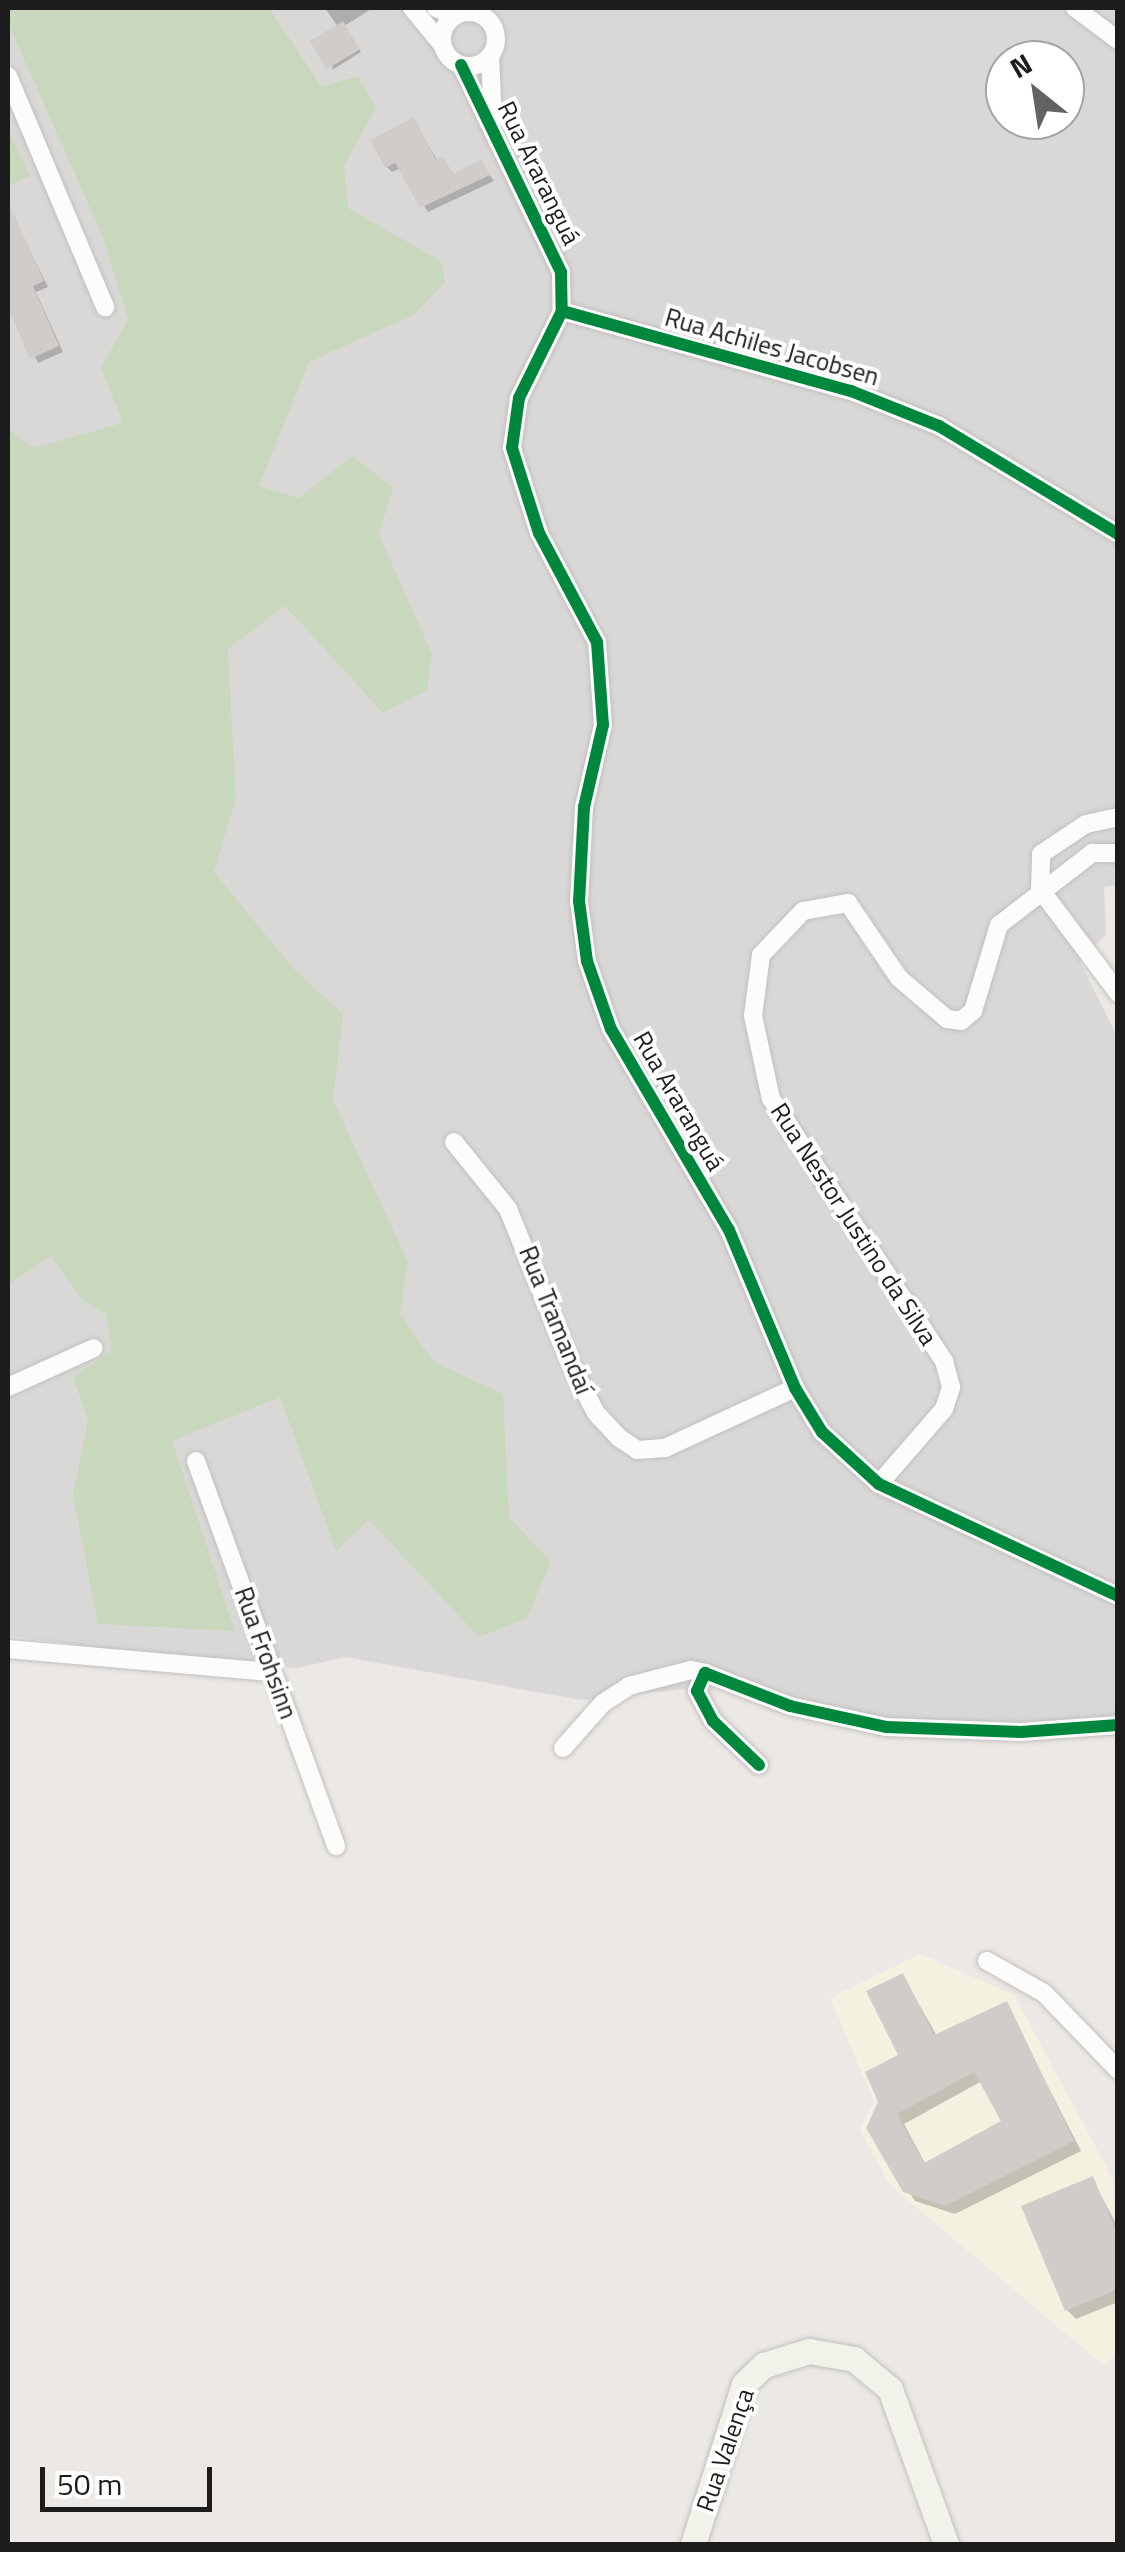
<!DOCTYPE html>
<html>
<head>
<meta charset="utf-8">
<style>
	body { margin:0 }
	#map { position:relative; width:1125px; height:2552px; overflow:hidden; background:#ebe8e5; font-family:"Titillium Web",sans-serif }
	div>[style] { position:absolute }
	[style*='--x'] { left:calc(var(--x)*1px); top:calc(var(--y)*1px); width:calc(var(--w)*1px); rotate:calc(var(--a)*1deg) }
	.residential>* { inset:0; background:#dad8d7 }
	.education>* { inset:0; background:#f4f1e1 }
	.forest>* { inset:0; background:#c9d7bc }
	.shadow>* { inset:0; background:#0003 }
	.building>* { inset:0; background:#d0ccca; transform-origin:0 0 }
	.roads { filter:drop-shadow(0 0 2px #c2c0bf) drop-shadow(0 0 2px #c2c0bf) }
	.street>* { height:18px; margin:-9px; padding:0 9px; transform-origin:9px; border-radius:9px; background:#fcfcfb }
	.street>.ring { margin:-9px; padding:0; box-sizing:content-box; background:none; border:18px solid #fcfcfb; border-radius:50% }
	.secondary>* { height:25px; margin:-12.5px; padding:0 12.5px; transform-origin:12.5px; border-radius:12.5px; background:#f2f1ea }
	.cycleway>* { height:12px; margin:-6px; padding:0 6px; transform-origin:6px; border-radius:6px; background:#00873e }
	span { translate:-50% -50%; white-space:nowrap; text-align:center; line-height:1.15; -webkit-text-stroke:8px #fff; paint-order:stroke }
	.street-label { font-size:25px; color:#1c1c1c }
	.frame { position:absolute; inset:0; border:10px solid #1c1c1c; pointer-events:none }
	.north { position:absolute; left:985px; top:40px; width:100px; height:100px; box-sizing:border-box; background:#fff; border:2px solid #a4a4a4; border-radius:50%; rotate:330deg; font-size:28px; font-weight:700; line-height:40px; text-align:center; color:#1c1c1c }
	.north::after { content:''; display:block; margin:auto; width:35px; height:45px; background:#646362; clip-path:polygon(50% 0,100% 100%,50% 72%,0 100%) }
	.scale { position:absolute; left:40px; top:2467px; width:172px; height:45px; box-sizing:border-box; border:5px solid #1c1c1c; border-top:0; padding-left:12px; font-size:30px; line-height:35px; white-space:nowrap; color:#1c1c1c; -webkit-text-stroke:8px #fff; paint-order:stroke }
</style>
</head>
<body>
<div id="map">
	<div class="residential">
		<i style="clip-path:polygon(evenodd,8px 8px,1117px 8px,1118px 885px,1104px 887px,1106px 934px,1080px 962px,1117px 1036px,1117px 1724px,851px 1722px,748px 1682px,581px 1700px,346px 1657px,297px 1668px,253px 1666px,8px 1636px,8px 8px,1005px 60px,1065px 60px,1065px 120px,1005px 120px,1005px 60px)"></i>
	</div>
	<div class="education">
		<i style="clip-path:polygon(920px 1954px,1014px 1995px,1113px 2179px,1117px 2356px,1103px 2365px,890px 2185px,860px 2130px,874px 2102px,830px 1998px)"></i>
	</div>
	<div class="forest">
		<i style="clip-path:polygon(8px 8px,269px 8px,322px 87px,357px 76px,376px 107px,344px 166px,348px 208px,441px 261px,445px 282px,415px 314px,309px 362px,259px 486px,299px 498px,352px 456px,393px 487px,379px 535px,432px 654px,427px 690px,383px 713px,285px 606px,228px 649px,236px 798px,214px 872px,293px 968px,343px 1014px,333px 1100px,408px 1262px,400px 1314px,434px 1362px,503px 1394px,509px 1517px,551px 1562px,527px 1618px,479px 1637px,369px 1520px,336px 1551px,280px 1397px,172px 1441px,235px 1631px,98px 1624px,73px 1495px,88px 1420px,73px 1377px,111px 1352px,106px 1313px,84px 1302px,51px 1256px,8px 1285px,8px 428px,33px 448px,123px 423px,101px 368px,128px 319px,103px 237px,8px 23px)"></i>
		<i style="clip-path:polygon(8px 129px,30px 176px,8px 186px)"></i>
	</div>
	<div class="shadow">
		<i style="clip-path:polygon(325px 8px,373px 8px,344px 26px,361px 52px,332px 70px,338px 27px)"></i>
		<i style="clip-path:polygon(414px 120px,438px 162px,443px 159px,455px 176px,480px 162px,494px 181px,428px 212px,401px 168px,392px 172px,387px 167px)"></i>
		<i style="clip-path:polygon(11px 213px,48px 287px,36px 292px,63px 352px,38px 363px,8px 301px,18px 296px,8px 272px)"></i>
		<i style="clip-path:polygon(evenodd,903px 1976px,937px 2036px,1006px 2004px,1081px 2151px,955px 2214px,915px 2201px,869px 2128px,901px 2056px,903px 1976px,982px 2081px,1004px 2122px,926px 2165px,904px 2124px,982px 2081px)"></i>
		<i style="clip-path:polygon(1092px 2179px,1118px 2227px,1118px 2302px,1076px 2319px,1067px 2310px)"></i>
	</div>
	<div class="building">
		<i style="left:343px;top:21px;width:33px;height:39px;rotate:59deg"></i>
		<i style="clip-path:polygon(414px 117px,436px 160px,443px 156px,453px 174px,481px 159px,490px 175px,420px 208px,395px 163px,385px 168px,370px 140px)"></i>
		<i style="clip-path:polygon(8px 201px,44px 281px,33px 286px,59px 346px,30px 359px,8px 308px)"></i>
		<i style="clip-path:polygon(evenodd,903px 1973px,934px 2035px,1007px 2001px,1074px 2141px,945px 2206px,903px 2192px,866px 2128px,878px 2102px,865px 2072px,898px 2055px,866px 1991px,903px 1973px,974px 2072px,1001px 2121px,924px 2163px,897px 2114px,974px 2072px)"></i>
		<i style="clip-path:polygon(1093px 2176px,1118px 2235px,1118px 2289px,1065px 2311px,1021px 2206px)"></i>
	</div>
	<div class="roads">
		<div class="street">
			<i style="--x:412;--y:8;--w:45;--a:50.4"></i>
			<i style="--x:436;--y:8;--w:20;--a:24"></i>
			<i style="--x:1075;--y:8;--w:54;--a:36.7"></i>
			<i class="ring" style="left:442px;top:12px;width:36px;height:36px"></i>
			<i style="--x:490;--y:56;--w:66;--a:87.4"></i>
			<i style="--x:461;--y:65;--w:230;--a:64.2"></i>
			<i style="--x:561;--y:272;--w:39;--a:89"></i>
			<i style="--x:562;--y:311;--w:97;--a:116.3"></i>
			<i style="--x:519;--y:398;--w:50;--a:98"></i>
			<i style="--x:512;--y:448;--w:89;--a:72.4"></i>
			<i style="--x:539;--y:533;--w:123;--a:62"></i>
			<i style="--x:597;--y:642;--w:83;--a:85.9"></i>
			<i style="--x:603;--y:725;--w:84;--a:103"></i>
			<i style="--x:584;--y:807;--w:94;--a:93"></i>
			<i style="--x:579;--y:901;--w:61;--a:82.4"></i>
			<i style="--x:587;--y:961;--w:72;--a:70.6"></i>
			<i style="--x:611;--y:1029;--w:233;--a:59.6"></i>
			<i style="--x:729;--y:1230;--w:171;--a:67.3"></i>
			<i style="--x:795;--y:1388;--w:52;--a:58.5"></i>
			<i style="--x:822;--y:1432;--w:77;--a:42.4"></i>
			<i style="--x:879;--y:1484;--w:264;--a:25.1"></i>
			<i style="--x:8;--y:76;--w:251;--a:67.2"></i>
			<i style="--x:562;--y:311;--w:300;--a:15.5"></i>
			<i style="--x:851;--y:391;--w:95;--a:21.7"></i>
			<i style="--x:939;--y:426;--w:209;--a:31.1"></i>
			<i style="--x:1040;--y:889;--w:130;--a:53.1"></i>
			<i style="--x:1040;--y:889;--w:35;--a:-88"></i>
			<i style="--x:1041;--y:854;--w:54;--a:-33.7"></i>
			<i style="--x:1086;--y:824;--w:33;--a:-12"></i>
			<i style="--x:454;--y:1142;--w:86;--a:51.1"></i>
			<i style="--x:508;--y:1209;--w:177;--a:67.8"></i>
			<i style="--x:575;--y:1373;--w:45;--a:62.3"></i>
			<i style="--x:596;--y:1413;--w:33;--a:47"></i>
			<i style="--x:618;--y:1437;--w:23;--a:34"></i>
			<i style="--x:637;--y:1450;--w:28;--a:-4"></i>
			<i style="--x:665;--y:1448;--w:143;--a:-24.8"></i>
			<i style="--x:8;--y:1387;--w:94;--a:-24.4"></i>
			<i style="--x:196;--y:1461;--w:410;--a:70"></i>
			<i style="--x:879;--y:1484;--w:99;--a:-49.1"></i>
			<i style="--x:944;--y:1409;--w:23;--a:-72"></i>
			<i style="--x:951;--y:1387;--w:27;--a:-105"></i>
			<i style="--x:944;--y:1361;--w:314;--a:-123.4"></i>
			<i style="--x:771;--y:1099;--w:85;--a:-102.2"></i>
			<i style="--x:753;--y:1016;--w:62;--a:-82.5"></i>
			<i style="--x:761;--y:955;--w:61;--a:-46.3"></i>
			<i style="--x:803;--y:911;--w:46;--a:-10.1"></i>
			<i style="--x:848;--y:903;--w:91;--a:55.8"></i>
			<i style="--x:899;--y:978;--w:63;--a:40.5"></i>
			<i style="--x:947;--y:1019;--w:14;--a:8"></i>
			<i style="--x:961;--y:1021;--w:16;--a:-40"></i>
			<i style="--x:973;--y:1011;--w:90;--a:-73.2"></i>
			<i style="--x:999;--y:925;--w:118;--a:-37.7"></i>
			<i style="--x:1092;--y:853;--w:26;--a:0"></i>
			<i style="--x:8;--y:1649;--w:266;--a:5"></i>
			<i style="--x:563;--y:1748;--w:60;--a:-48.4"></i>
			<i style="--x:603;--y:1703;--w:31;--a:-33"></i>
			<i style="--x:629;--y:1686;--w:64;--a:-14.5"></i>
			<i style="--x:691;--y:1670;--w:14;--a:12"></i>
			<i style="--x:759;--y:1765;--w:64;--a:-136.3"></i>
			<i style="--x:713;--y:1721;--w:34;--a:-118"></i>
			<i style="--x:697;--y:1691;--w:20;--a:-66"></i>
			<i style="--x:705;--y:1673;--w:91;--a:21.2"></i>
			<i style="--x:790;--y:1706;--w:98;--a:12.3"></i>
			<i style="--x:886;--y:1727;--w:135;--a:2.1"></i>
			<i style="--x:1021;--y:1732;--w:97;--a:-4.1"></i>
			<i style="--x:987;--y:1961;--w:65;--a:29.3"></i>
			<i style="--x:1044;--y:1993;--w:107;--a:46.1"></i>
		</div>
		<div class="secondary">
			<i style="--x:693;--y:2544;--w:168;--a:-72.3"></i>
			<i style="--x:744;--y:2384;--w:28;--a:-44"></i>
			<i style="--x:764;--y:2365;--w:47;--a:-17.3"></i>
			<i style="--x:809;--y:2351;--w:46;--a:10.1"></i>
			<i style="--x:854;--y:2359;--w:47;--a:39.8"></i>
			<i style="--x:890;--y:2389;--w:165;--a:70.1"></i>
		</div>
	</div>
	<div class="cycleway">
		<i style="--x:461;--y:65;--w:230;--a:64.2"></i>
		<i style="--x:561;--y:272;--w:39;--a:89"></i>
		<i style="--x:562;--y:311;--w:97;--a:116.3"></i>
		<i style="--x:519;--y:398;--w:50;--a:98"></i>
		<i style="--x:512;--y:448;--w:89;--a:72.4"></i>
		<i style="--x:539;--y:533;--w:123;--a:62"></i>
		<i style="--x:597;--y:642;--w:83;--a:85.9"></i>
		<i style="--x:603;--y:725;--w:84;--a:103"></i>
		<i style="--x:584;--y:807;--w:94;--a:93"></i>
		<i style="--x:579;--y:901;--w:61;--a:82.4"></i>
		<i style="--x:587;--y:961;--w:72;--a:70.6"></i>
		<i style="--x:611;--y:1029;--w:233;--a:59.6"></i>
		<i style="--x:729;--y:1230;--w:171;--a:67.3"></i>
		<i style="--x:795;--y:1388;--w:52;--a:58.5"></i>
		<i style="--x:822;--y:1432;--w:77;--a:42.4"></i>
		<i style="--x:879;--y:1484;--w:264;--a:25.1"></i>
		<i style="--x:562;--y:311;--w:300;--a:15.5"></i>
		<i style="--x:851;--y:391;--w:95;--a:21.7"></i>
		<i style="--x:939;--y:426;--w:209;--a:31.1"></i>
		<i style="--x:759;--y:1765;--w:64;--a:-136.3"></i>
		<i style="--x:713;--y:1721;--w:34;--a:-118"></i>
		<i style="--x:697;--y:1691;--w:20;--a:-66"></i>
		<i style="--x:705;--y:1673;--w:91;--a:21.2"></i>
		<i style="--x:790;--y:1706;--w:98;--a:12.3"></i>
		<i style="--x:886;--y:1727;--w:135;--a:2.1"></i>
		<i style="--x:1021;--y:1732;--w:97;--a:-4.1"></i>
	</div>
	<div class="street-label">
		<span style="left:539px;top:173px;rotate:64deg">Rua Araranguá</span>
		<span style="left:772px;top:347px;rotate:16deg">Rua Achiles Jacobsen</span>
		<span style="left:679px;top:1101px;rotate:60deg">Rua Araranguá</span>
		<span style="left:854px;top:1224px;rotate:57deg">Rua Nestor Justino da Silva</span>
		<span style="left:556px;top:1320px;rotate:68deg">Rua Tramandaí</span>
		<span style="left:266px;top:1653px;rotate:70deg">Rua Frohsinn</span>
		<span style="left:725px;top:2450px;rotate:-71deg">Rua Valença</span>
	</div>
	<div class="frame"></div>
	<div class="north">N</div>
	<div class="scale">50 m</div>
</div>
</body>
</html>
